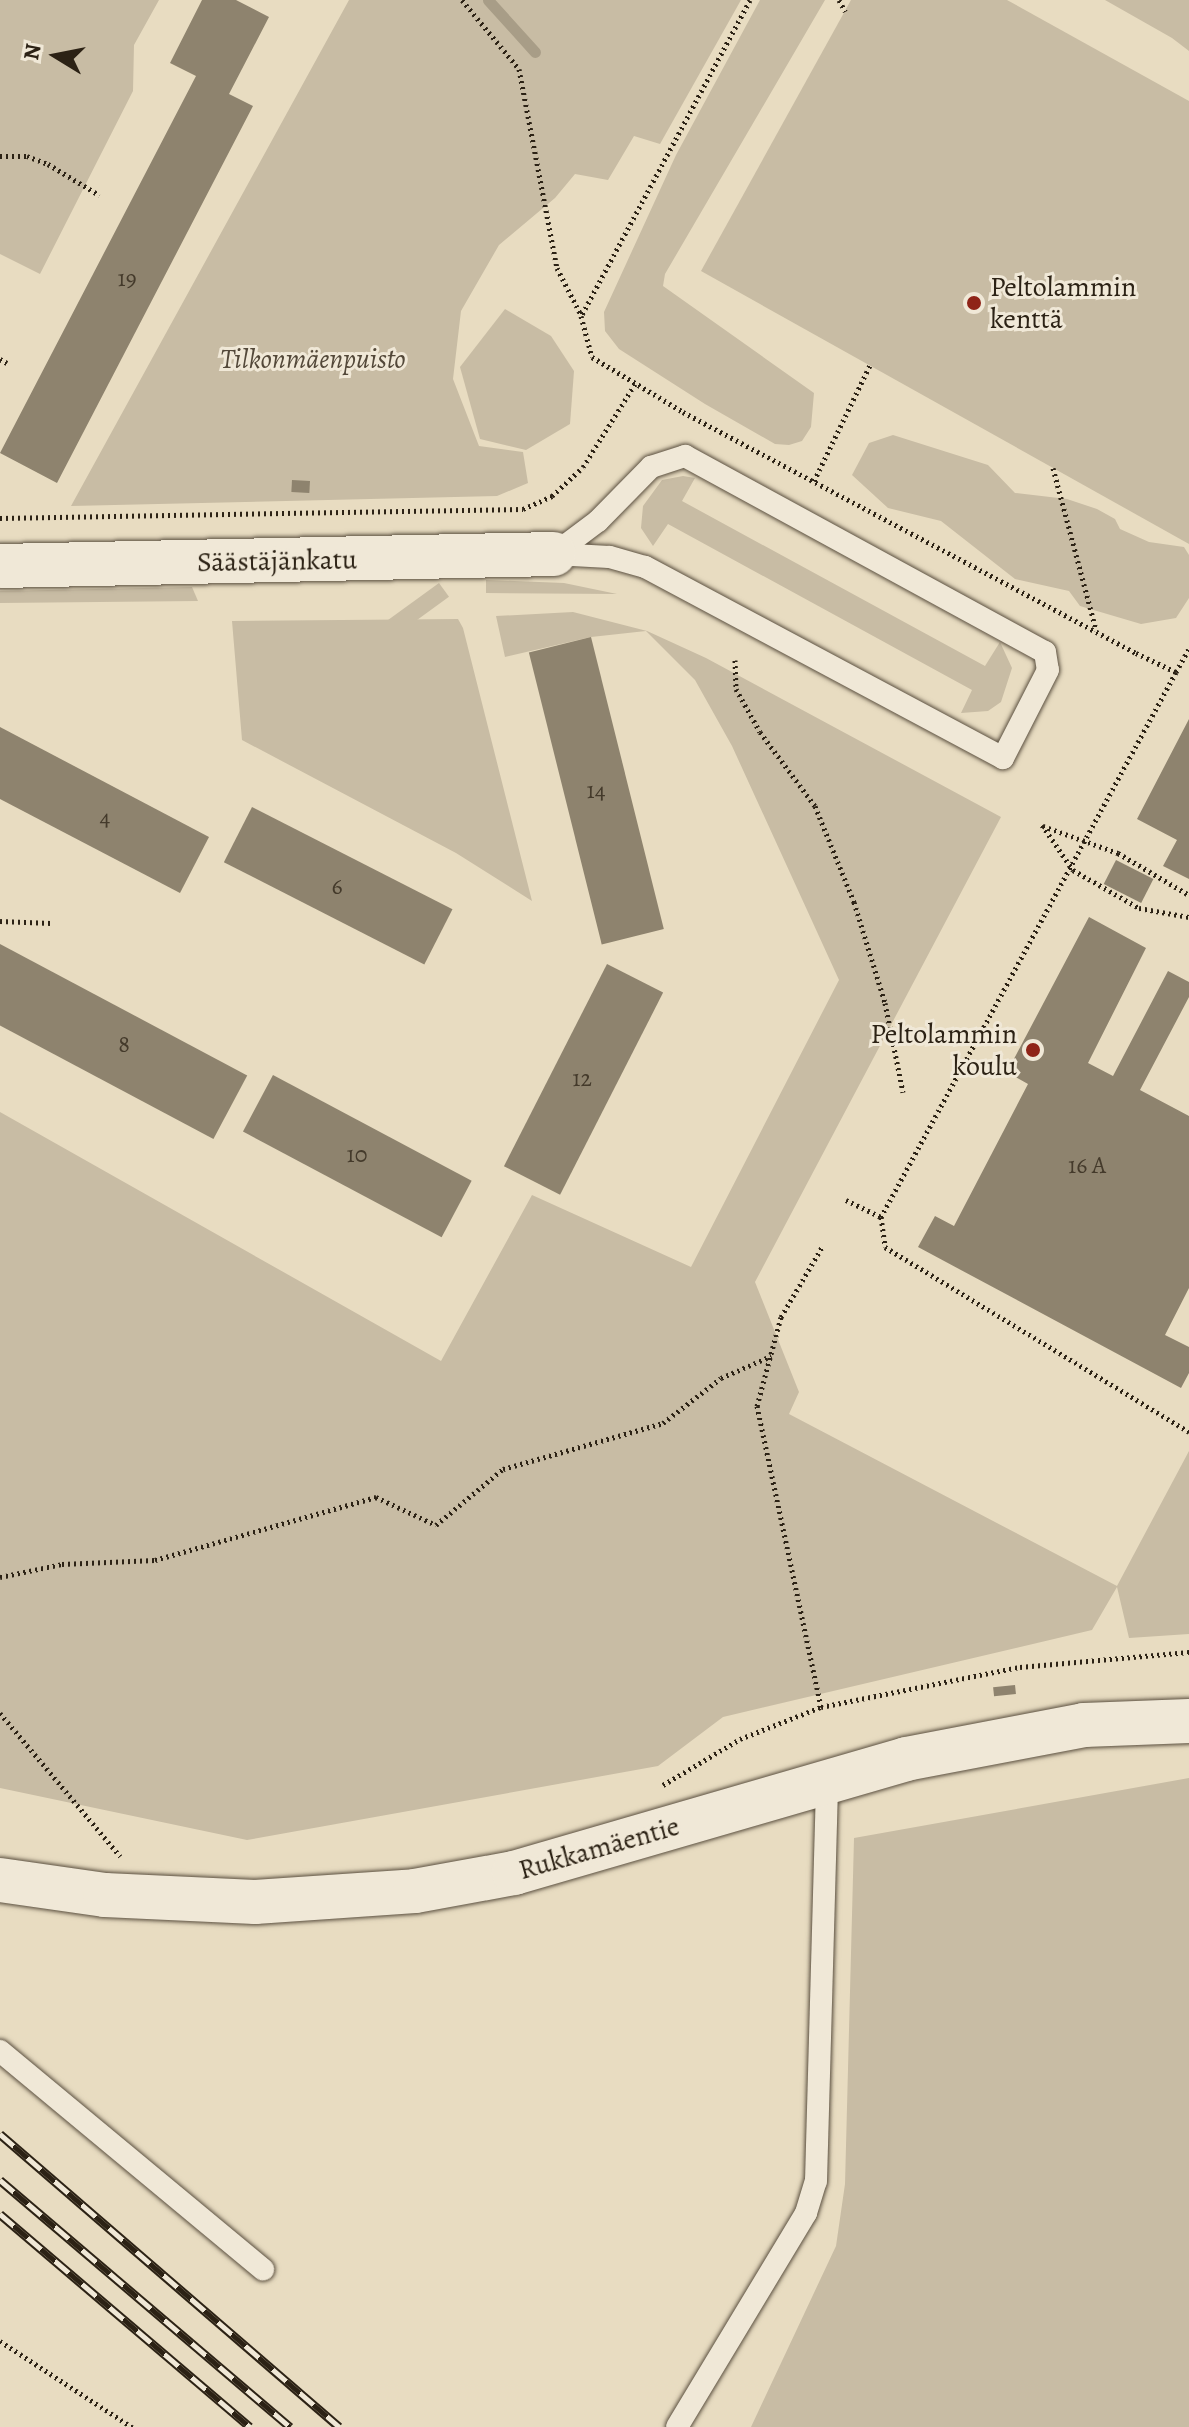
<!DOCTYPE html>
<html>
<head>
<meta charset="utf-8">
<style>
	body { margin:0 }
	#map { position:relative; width:1189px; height:2427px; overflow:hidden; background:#e8dcc1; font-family:Alegreya,serif }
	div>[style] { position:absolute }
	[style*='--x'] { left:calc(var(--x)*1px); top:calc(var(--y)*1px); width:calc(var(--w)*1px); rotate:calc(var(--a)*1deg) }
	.green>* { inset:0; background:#c8bca4; transform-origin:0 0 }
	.stream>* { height:11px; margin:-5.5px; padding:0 5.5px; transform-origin:5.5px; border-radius:5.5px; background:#a89d87 }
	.building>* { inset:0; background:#8e836e; transform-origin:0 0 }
	.path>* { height:5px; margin-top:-2.5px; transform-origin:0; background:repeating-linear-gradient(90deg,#2c2215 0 2px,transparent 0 6px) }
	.roads { filter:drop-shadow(0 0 2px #5b5040) drop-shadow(0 0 2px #5b5040) }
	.lane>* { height:22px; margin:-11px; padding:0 11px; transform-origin:11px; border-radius:11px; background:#f0e8d7 }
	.street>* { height:44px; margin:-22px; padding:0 22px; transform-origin:22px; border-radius:22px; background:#f0e8d7 }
	.secondary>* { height:44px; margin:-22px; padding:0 22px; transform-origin:22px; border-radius:22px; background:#f0e8d7 }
	.rail>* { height:9px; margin-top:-4.5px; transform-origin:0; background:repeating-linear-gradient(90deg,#f0e8d7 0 18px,#2c2215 0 36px); box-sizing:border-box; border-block:2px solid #2c2215 }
	.dots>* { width:22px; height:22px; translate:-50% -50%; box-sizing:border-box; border:4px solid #f0e8d7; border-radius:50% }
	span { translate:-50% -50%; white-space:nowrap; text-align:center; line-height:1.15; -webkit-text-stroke:6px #f0e8d7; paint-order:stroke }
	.number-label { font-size:24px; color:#443a2b }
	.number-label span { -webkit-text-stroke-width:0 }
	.poi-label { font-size:28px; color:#2c2215 }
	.left { translate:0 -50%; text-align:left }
	.right { translate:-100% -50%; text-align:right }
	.park-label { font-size:28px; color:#534839; font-style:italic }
	.street-label { font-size:28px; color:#2c2215 }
	.north { position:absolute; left:16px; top:16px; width:80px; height:80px; -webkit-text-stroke:6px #f0e8d7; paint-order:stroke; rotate:280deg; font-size:22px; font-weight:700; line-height:32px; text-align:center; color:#2c2215 }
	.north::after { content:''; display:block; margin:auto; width:28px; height:36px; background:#2c2215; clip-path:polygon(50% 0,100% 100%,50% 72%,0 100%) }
</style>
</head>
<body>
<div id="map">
	<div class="green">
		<i style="clip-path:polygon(0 0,159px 0,134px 45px,133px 91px,40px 274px,0 254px)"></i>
		<i style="clip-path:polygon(349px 0,741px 0,660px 144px,634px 136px,608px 180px,575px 174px,555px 198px,499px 245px,461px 311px,453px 379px,479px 446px,523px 452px,528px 483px,497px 496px,71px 506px)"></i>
		<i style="clip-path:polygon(760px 0,825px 0,665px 274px,663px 286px,814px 393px,811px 427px,802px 441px,789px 445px,775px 444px,705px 404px,619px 349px,605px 331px,604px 312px,676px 155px)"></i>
		<i style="clip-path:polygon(851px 0,1007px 0,1189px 101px,1189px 544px,701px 271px)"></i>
		<i style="clip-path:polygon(1105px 0,1189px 0,1189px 51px,1172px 38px)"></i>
		<i style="clip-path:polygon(505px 309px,551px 336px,574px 371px,570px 424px,526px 450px,480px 439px,460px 367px)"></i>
		<i style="clip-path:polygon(893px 435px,988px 465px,1015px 493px,1067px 499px,1097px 509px,1115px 519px,1120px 529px,1149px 542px,1184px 547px,1189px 555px,1189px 598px,1176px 618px,1141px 624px,1080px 606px,1069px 591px,1015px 579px,941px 521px,888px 508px,852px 475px,869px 443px)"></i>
		<i style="clip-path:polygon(683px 476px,695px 478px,682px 501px,985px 666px,1000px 642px,1012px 668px,1001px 702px,988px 711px,961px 713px,972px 690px,668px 524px,653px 546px,641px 528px,643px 506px,662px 480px)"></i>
		<i style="clip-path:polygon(486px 580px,564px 583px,617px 594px,486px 593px)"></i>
		<i style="left:439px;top:583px;width:17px;height:211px;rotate:54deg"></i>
		<i style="clip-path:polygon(192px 587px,198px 601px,0 603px,0 591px)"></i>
		<i style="clip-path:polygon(573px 612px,647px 631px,706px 658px,1001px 817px,755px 1282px,799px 1392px,789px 1414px,1117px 1586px,1189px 1451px,1189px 1634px,1129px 1638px,1117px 1587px,1092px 1630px,723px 1717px,658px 1766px,247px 1840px,0 1788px,0 1112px,441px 1361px,532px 1195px,691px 1267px,839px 980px,732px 746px,695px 680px,646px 631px,591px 637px,505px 657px,496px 616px)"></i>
		<i style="clip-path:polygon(458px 619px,463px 628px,532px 901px,456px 853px,242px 740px,232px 621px)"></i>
		<i style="clip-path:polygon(1189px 1778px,1189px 2427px,751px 2427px,836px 2246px,845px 2184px,854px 1838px)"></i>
	</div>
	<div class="stream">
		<i style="--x:488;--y:0;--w:70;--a:47.9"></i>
	</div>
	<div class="building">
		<i style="clip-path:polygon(202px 0,236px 0,269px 17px,229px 94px,253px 106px,57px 483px,0 453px,196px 76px,170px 63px)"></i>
		<i style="left:292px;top:480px;width:18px;height:12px;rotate:3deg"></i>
		<i style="left:591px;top:637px;width:301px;height:64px;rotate:76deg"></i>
		<i style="clip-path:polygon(1189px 719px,1189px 879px,1163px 866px,1177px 840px,1137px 819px)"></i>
		<i style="clip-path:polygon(0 727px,209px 837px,180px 893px,0 799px)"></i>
		<i style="left:252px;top:807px;width:225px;height:62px;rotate:27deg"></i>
		<i style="left:1116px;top:860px;width:42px;height:27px;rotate:27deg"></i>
		<i style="clip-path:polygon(1089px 917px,1146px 948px,1088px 1063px,1113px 1076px,1168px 971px,1189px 982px,1189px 997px,1140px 1090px,1189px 1116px,1189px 1288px,1165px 1335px,1189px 1347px,1189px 1373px,1181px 1388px,918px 1247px,935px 1216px,954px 1226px,1028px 1084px,1007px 1072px)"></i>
		<i style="left:0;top:944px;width:280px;height:72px;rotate:28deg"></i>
		<i style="left:607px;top:964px;width:63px;height:227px;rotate:27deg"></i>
		<i style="left:273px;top:1075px;width:225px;height:64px;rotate:28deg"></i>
		<i style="left:1015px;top:1685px;width:9px;height:22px;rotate:84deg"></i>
	</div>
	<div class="path">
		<i style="--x:462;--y:0;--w:89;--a:50.4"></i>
		<i style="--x:519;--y:69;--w:203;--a:79.2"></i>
		<i style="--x:557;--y:268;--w:53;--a:62.9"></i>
		<i style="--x:750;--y:0;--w:358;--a:118.1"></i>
		<i style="--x:581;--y:316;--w:42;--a:75"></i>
		<i style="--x:592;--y:357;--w:106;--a:31.1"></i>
		<i style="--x:683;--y:412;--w:513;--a:28.01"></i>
		<i style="--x:1136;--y:653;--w:44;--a:25.4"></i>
		<i style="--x:1176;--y:672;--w:26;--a:-61"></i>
		<i style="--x:839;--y:0;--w:13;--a:61"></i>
		<i style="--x:0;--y:156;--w:27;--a:0"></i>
		<i style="--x:27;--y:156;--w:22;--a:21"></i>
		<i style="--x:48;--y:164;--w:60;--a:31.3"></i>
		<i style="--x:0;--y:359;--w:8;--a:30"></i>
		<i style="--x:1053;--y:468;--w:168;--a:75.1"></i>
		<i style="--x:814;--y:481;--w:129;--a:-64.2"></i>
		<i style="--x:0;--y:518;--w:523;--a:-0.99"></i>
		<i style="--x:523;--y:509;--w:32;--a:-24"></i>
		<i style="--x:552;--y:496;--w:42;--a:-43.1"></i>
		<i style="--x:583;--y:467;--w:98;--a:-57.9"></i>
		<i style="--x:735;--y:660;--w:29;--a:88"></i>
		<i style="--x:736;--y:689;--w:49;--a:60.8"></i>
		<i style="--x:760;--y:732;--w:92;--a:53.4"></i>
		<i style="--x:815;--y:806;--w:104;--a:67.9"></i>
		<i style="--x:854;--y:902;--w:106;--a:72.9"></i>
		<i style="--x:885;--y:1003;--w:91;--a:78.6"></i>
		<i style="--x:1176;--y:672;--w:620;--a:118.43"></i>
		<i style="--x:881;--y:1217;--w:30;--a:82"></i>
		<i style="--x:885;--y:1247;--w:356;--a:31.3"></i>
		<i style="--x:1042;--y:825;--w:55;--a:55.4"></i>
		<i style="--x:1073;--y:870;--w:76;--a:29.9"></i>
		<i style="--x:1139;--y:908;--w:51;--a:10.2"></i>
		<i style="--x:1043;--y:826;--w:80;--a:19.8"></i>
		<i style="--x:1118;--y:853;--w:82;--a:30.6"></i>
		<i style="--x:0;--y:921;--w:51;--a:2.2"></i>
		<i style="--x:846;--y:1200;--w:39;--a:26"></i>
		<i style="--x:0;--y:1577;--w:63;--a:-11.8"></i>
		<i style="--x:62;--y:1564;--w:93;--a:-2.5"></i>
		<i style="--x:155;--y:1560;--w:230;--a:-15.9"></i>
		<i style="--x:376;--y:1497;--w:66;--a:25"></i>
		<i style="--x:436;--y:1525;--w:87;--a:-39.9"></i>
		<i style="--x:503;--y:1469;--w:166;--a:-16"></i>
		<i style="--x:663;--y:1423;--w:73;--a:-37.8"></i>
		<i style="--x:721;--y:1378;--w:55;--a:-23.7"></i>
		<i style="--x:821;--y:1707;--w:308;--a:-102"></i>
		<i style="--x:757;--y:1406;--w:92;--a:-74.9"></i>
		<i style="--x:781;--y:1317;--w:81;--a:-59.6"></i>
		<i style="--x:0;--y:1713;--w:187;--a:50"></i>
		<i style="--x:663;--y:1785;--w:90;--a:-30.9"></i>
		<i style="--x:740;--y:1739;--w:87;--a:-21.6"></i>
		<i style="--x:821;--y:1707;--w:203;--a:-11.4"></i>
		<i style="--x:1020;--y:1667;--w:170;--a:-5.1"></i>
		<i style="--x:0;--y:2341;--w:158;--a:33.1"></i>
	</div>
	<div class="roads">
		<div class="lane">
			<i style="--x:685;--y:456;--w:410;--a:28.6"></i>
			<i style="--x:1045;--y:652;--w:18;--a:81"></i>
			<i style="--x:1048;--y:670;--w:99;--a:117.1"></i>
			<i style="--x:1003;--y:758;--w:406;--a:-151.9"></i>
			<i style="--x:645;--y:567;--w:37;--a:-164"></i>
			<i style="--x:609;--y:557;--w:55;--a:-176.9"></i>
			<i style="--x:554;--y:554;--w:55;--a:-36.9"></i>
			<i style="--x:598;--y:521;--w:76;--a:-45.5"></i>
			<i style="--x:651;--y:467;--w:36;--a:-18"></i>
			<i style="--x:0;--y:2051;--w:342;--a:39.7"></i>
			<i style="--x:677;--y:2427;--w:250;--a:-58.9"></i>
			<i style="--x:806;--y:2213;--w:34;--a:-73"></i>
			<i style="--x:816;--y:2181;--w:402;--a:-88.4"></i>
		</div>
		<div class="street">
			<i style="--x:0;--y:566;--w:554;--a:-1.24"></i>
		</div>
		<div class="secondary">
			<i style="--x:0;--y:1880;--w:106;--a:8.1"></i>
			<i style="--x:105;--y:1895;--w:150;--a:2.7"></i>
			<i style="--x:255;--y:1902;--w:160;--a:-3.9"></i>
			<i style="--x:415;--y:1891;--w:101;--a:-10.3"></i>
			<i style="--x:514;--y:1873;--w:408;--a:-16.2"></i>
			<i style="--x:906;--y:1759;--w:181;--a:-10.8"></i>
			<i style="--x:1084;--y:1725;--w:105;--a:-2.2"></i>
		</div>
	</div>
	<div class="rail">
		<i style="--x:0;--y:2134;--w:448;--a:40.8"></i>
		<i style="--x:0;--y:2180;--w:381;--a:40.4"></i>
		<i style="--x:0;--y:2214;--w:328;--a:40.4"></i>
	</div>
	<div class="dots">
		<i style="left:974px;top:303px;background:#8f2418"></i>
		<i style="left:1033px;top:1050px;background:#8f2418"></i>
	</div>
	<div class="number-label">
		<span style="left:127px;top:279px">19</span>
		<span style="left:596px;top:791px">14</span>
		<span style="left:105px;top:818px">4</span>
		<span style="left:337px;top:887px">6</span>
		<span style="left:124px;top:1045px">8</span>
		<span style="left:582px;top:1079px">12</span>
		<span style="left:357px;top:1155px">10</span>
		<span style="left:1087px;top:1166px">16 A</span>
	</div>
	<div class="poi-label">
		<span class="left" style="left:990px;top:303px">Peltolammin<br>kenttä</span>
		<span class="right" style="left:1017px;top:1050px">Peltolammin<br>koulu</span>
	</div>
	<div class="park-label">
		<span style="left:313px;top:359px">Tilkonmäenpuisto</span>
	</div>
	<div class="street-label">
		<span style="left:277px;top:561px;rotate:-1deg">Säästäjänkatu</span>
		<span style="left:599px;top:1848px;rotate:-16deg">Rukkamäentie</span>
	</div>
	<div class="north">N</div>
</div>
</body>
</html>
